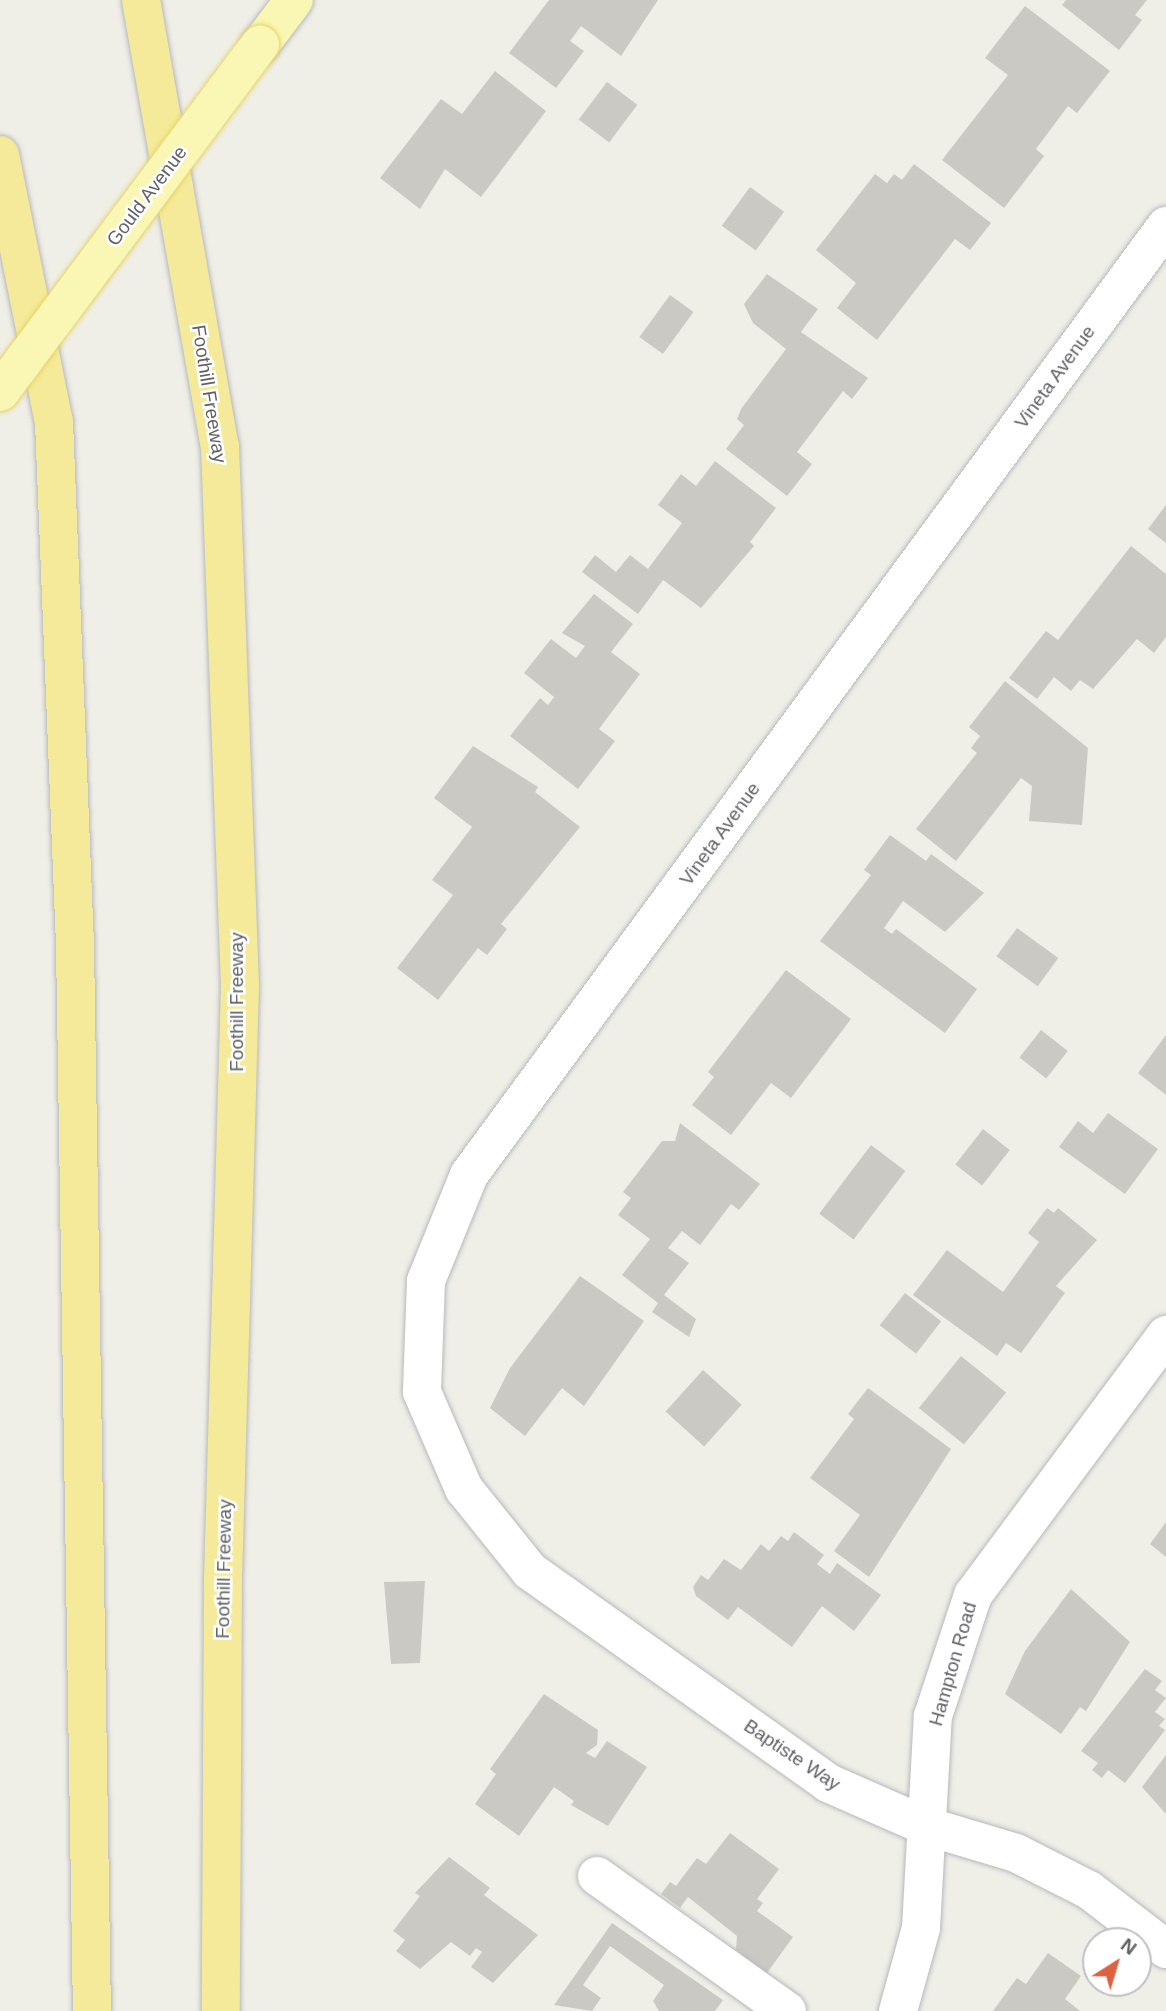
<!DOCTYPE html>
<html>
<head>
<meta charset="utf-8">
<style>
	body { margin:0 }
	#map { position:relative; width:1166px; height:2011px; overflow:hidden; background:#efefe7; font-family:Helvetica,sans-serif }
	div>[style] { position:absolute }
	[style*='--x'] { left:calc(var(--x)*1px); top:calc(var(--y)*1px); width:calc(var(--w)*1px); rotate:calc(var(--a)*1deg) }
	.building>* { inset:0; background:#cbc9c4; transform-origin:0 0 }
	.roads { filter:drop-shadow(0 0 2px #b7b8bd) drop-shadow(0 0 2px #b7b8bd) }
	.minor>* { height:38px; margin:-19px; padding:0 19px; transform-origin:19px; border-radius:19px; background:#fff }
	.major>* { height:38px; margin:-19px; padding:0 19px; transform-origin:19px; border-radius:19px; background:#f9f7b3 }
	.highway>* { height:38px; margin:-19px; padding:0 19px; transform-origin:19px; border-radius:19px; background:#f5ea99 }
	.bridges { filter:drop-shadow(0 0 2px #e6d46a) drop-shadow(0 0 2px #e6d46a) }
	.major-bridge>* { height:38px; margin:-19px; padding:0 19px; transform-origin:19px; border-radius:19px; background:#f9f7b3 }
	span { translate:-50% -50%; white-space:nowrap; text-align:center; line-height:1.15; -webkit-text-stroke:5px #fff; paint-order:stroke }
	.street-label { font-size:19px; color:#5f6166 }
	.north { position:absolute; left:1082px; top:1927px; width:70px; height:70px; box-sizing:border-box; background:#fff; border:2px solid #bfc0c2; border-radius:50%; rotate:37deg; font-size:19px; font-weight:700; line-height:28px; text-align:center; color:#5f6166 }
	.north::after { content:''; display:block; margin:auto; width:24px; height:32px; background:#dc6241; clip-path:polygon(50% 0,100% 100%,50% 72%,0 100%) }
</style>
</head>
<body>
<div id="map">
	<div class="building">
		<i style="clip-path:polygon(549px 0,658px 0,621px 56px,581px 26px,570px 41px,584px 51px,556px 88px,509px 53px)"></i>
		<i style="clip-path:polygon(1066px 0,1147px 0,1135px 15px,1142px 20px,1119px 50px,1062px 5px)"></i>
		<i style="clip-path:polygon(1025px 6px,1110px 71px,1077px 113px,1068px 106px,1036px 149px,1044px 156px,1004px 208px,942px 160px,1008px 75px,985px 58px)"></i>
		<i style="clip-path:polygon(495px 71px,546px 111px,481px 197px,445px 169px,420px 209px,380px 178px,441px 99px,462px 114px)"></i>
		<i style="left:607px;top:82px;width:38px;height:47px;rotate:37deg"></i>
		<i style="clip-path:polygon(914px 164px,991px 223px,970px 250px,955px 239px,877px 340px,837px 308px,856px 283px,816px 250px,875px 174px,887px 183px,894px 174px,902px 180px)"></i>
		<i style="left:750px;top:187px;width:42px;height:48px;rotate:36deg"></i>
		<i style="clip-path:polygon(767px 274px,818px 309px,801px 332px,868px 378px,852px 399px,843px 391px,797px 452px,812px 464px,787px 496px,726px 449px,744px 425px,737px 419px,741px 409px,786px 349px,753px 323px,744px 304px)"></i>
		<i style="left:670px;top:295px;width:29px;height:52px;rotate:36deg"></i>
		<i style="clip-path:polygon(715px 461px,776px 508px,750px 542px,754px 546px,701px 608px,663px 580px,638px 614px,582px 572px,595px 555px,616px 572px,630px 555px,648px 569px,682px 523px,658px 505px,681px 474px,696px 486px)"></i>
		<i style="clip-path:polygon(1166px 505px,1166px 543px,1148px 529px)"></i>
		<i style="clip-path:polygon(1131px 546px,1166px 574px,1166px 637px,1154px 653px,1137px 639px,1093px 689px,1080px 680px,1071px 691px,1054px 677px,1037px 699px,1009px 678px,1046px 631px,1058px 640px)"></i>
		<i style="clip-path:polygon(594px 594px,633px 624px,611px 652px,640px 674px,599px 729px,615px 741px,578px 789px,510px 736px,540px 698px,548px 705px,554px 697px,524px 673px,551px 639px,576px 658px,585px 646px,562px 633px)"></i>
		<i style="clip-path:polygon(1005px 681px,1088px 748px,1082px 825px,1029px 821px,1032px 786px,1021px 778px,956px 861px,916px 829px,977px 753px,971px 748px,980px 736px,969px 727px)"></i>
		<i style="clip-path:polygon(473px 746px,538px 787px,535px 792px,580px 827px,501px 924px,507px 929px,487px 955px,478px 948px,438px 1000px,397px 968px,453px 895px,432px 880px,472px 827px,434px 798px)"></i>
		<i style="clip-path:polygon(890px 835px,926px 861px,931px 854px,984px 893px,945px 932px,903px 901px,884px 928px,892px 934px,896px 929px,977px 989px,945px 1033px,820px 941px,871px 875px,864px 870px)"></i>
		<i style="left:1017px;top:928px;width:51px;height:35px;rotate:36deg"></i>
		<i style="clip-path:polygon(786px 970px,851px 1019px,791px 1098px,771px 1083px,731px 1135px,692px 1105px,714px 1077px,708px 1072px)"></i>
		<i style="left:1041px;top:1030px;width:34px;height:35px;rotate:38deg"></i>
		<i style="clip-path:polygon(1166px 1035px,1166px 1095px,1138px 1073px)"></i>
		<i style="clip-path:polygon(1108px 1113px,1158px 1149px,1125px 1194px,1059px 1147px,1078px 1121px,1093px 1133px)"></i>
		<i style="clip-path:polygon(680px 1123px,760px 1184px,739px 1210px,731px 1204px,700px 1245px,682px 1231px,668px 1248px,689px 1263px,664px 1295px,696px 1319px,689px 1337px,652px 1312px,658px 1303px,622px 1275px,650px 1239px,618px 1215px,631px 1198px,623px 1192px,662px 1141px,675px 1141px)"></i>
		<i style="left:983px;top:1129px;width:34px;height:45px;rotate:38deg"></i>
		<i style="left:871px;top:1145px;width:43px;height:86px;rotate:37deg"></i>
		<i style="clip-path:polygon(1047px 1208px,1054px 1213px,1058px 1208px,1097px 1240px,1056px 1286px,1065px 1293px,1021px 1353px,1006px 1343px,997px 1356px,913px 1295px,947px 1250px,1003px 1292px,1039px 1242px,1028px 1233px)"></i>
		<i style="clip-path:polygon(580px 1276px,644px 1321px,584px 1406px,562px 1388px,525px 1436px,490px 1408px,510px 1368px)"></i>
		<i style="left:905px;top:1293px;width:46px;height:41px;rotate:38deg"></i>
		<i style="left:961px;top:1356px;width:58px;height:67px;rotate:39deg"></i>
		<i style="left:703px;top:1370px;width:52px;height:56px;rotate:42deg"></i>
		<i style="clip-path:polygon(868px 1388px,951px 1449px,869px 1577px,834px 1551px,860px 1515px,810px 1478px,854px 1419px,848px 1414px)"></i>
		<i style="clip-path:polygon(1166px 1522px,1166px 1557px,1150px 1544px)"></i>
		<i style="clip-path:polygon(794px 1532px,824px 1555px,817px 1564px,830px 1574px,837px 1563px,881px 1595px,854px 1631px,822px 1606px,792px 1647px,738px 1607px,728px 1620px,696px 1596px,693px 1587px,701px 1575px,708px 1580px,724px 1559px,741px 1570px,761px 1544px,769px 1551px,781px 1536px,788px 1541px)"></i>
		<i style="clip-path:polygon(425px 1581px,420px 1663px,391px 1664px,384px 1582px)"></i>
		<i style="clip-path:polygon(1071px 1589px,1130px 1642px,1086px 1711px,1080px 1707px,1061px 1734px,1005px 1694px,1025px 1651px)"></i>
		<i style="clip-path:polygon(1145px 1669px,1162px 1681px,1155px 1690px,1166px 1698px,1155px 1712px,1165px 1719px,1159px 1726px,1165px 1730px,1125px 1783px,1108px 1770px,1102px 1778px,1092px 1770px,1098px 1763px,1081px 1751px)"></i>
		<i style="clip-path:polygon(544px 1694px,598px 1730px,597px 1745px,586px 1753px,595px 1758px,607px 1741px,647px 1767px,608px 1826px,571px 1805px,574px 1801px,554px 1787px,519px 1836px,475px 1804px,496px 1774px,490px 1769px)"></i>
		<i style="clip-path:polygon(1166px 1755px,1166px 1814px,1142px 1787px)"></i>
		<i style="clip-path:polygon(730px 1833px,779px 1869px,757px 1899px,763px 1903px,757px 1911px,793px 1937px,767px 1973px,736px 1950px,737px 1936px,688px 1897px,680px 1908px,661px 1894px,670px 1882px,676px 1886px,697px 1858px,706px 1864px)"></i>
		<i style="clip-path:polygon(449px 1857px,490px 1888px,484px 1895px,538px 1935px,493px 1983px,471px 1967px,482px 1952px,476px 1948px,470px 1956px,451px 1942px,420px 1969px,396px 1951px,405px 1940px,393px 1931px,420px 1896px,415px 1893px)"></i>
		<i style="clip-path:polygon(612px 1923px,723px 2000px,715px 2011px,659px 2011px,653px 2001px,664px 1985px,610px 1946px,583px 1985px,601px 1998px,592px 2011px,554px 2005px)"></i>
		<i style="clip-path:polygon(1048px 1953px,1081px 1976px,1065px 1999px,1080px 2011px,993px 2011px,1017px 1978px,1026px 1984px)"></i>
	</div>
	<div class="roads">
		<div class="minor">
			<i style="--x:1166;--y:226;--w:1177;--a:126.3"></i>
			<i style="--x:469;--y:1175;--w:114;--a:112.1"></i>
			<i style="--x:426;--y:1281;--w:111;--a:92.1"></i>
			<i style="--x:422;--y:1392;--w:106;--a:66.6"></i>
			<i style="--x:464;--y:1489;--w:105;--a:51.2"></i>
			<i style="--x:530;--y:1571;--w:366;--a:35.4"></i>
			<i style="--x:828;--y:1783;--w:107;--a:23.7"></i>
			<i style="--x:926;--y:1826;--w:94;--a:16.7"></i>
			<i style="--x:1016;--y:1853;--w:82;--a:26.9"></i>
			<i style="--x:1089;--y:1890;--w:97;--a:37.5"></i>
			<i style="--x:597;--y:1876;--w:233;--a:35.4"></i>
			<i style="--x:898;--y:2011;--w:86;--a:-74.5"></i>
			<i style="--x:921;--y:1928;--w:212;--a:-86.8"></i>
			<i style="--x:933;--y:1716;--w:127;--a:-71.7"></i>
			<i style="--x:973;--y:1595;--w:324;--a:-53.4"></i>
		</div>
		<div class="major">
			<i style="--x:260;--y:45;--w:56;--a:-52.9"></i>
		</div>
		<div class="highway">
			<i style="--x:141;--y:0;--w:453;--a:80"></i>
			<i style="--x:220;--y:446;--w:540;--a:87.88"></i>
			<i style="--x:240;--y:986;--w:593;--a:91.64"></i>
			<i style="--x:223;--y:1579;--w:432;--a:90.3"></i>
			<i style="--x:0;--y:155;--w:272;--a:78.6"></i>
			<i style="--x:54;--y:422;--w:523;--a:87.7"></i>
			<i style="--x:75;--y:945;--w:1066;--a:89.09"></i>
		</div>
	</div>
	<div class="bridges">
		<div class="major-bridge">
			<i style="--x:0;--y:392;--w:434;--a:-53.2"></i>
		</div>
	</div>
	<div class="street-label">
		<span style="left:147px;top:196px;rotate:-53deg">Gould Avenue</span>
		<span style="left:1055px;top:377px;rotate:-54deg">Vineta Avenue</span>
		<span style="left:209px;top:394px;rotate:81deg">Foothill Freeway</span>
		<span style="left:720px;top:834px;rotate:-54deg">Vineta Avenue</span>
		<span style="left:237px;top:1002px;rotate:-90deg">Foothill Freeway</span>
		<span style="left:224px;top:1569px;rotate:-89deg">Foothill Freeway</span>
		<span style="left:953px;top:1664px;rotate:-74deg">Hampton Road</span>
		<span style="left:792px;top:1755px;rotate:34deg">Baptiste Way</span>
	</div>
	<div class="north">N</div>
</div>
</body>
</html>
